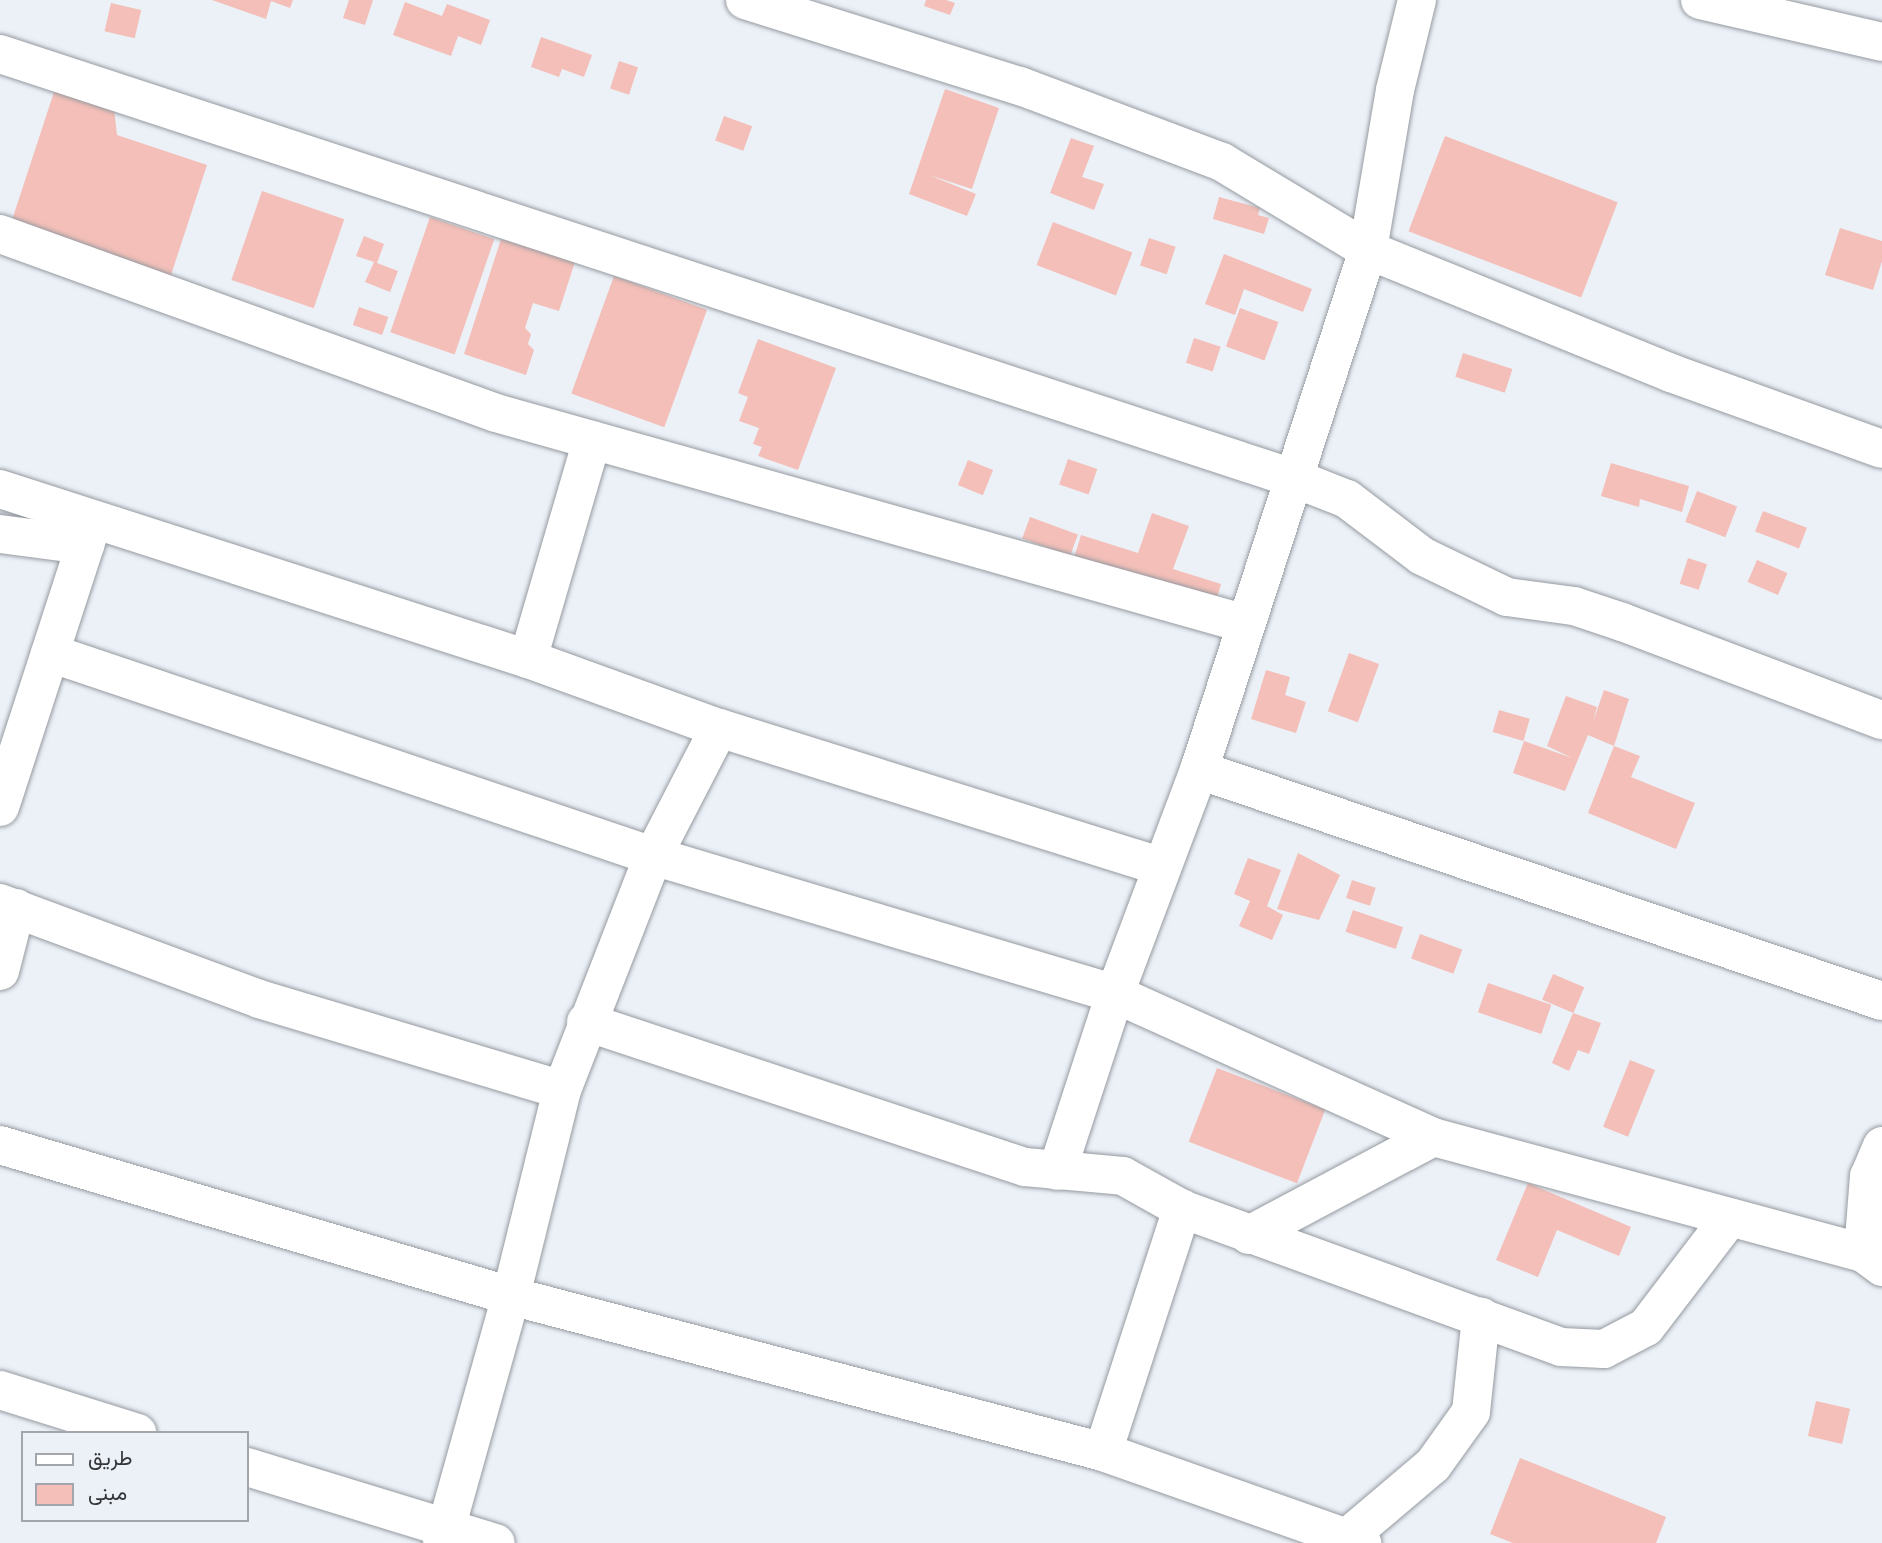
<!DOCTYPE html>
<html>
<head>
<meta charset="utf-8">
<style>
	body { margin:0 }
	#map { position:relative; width:1882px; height:1543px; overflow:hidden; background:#ecf1f8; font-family:Signika,Vazirmatn,sans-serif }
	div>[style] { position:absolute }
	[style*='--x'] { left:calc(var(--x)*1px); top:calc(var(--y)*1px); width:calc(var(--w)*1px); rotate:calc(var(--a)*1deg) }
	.building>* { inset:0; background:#f3bfb8; transform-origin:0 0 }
	.roads { filter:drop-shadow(0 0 2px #959aa0) drop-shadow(0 0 2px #959aa0) }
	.street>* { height:38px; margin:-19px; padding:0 19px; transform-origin:19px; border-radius:19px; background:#fff }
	span { translate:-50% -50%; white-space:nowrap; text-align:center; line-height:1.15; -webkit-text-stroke:7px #ecf1f8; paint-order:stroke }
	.legend { position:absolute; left:21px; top:1431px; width:228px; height:91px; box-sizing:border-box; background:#ecf1f8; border:2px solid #a2a6ab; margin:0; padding:9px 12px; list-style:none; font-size:21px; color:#333538 }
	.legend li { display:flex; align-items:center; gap:14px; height:35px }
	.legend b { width:35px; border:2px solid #a2a6ab }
</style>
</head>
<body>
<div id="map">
	<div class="building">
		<i style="clip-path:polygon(212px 0,293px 0,290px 8px,271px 1px,266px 19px)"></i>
		<i style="clip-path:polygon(349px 0,373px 0,365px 25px,343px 18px)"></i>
		<i style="clip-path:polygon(926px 0,946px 0,955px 3px,950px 15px,924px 6px)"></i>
		<i style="clip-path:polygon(405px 2px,442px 16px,447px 4px,490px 20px,481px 45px,458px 36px,451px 56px,393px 35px)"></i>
		<i style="left:111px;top:3px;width:31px;height:29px;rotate:13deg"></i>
		<i style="clip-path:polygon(541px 37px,592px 55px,584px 77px,562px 69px,559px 77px,531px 67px)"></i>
		<i style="left:619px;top:61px;width:20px;height:29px;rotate:18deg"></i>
		<i style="clip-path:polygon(55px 89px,114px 108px,117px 135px,207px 165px,171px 275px,11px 223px)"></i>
		<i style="clip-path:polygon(945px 89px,999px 108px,972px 189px,929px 175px,976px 194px,967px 216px,909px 194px)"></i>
		<i style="left:724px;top:116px;width:30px;height:26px;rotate:20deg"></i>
		<i style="left:1445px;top:136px;width:185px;height:102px;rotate:21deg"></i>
		<i style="clip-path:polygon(1071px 138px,1094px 146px,1082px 177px,1104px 184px,1094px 210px,1050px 193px)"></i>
		<i style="left:262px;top:191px;width:87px;height:94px;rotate:19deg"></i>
		<i style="clip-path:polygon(1219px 197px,1260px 208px,1258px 215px,1269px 218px,1264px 234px,1213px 219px)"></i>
		<i style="left:430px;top:217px;width:68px;height:122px;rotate:19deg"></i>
		<i style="left:1053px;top:222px;width:85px;height:46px;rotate:21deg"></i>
		<i style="clip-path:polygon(1840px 228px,1882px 241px,1882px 261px,1873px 290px,1825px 275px)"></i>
		<i style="clip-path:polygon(364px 236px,384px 244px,377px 263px,398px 271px,390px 292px,365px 282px,374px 262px,356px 256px)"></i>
		<i style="left:1149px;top:238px;width:28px;height:29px;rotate:18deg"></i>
		<i style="clip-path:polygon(501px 239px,575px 262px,559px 311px,533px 303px,525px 328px,531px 334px,528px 344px,534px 350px,526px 375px,464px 354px)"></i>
		<i style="clip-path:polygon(1224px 254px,1312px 289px,1303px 312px,1244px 289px,1235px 315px,1205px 304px)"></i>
		<i style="left:614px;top:276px;width:99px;height:125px;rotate:20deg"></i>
		<i style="left:359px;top:307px;width:31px;height:19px;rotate:19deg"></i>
		<i style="left:1240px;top:308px;width:41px;height:41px;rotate:20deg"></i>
		<i style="left:1194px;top:338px;width:28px;height:26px;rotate:18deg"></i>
		<i style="clip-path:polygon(758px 339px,836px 368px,798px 470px,758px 456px,762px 447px,753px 444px,759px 428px,739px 421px,748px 397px,738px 393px)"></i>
		<i style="left:1463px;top:353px;width:52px;height:25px;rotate:18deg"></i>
		<i style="left:1068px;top:459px;width:31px;height:27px;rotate:19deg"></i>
		<i style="left:968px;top:460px;width:27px;height:27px;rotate:22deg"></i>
		<i style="clip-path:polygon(1611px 463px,1689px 486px,1682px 512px,1640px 499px,1639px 507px,1601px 496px)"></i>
		<i style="left:1697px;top:491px;width:43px;height:33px;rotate:21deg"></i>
		<i style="left:1763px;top:511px;width:47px;height:22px;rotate:21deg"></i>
		<i style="clip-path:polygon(1152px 513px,1189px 526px,1173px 569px,1221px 584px,1215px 605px,1074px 558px,1081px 535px,1138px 553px)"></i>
		<i style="left:1030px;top:517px;width:51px;height:23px;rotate:20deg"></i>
		<i style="left:1688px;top:558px;width:20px;height:27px;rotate:18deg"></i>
		<i style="left:1757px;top:560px;width:33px;height:24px;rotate:23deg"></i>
		<i style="left:1349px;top:653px;width:32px;height:62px;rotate:20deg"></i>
		<i style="clip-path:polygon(1266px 670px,1290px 677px,1285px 695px,1306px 702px,1296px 733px,1251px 719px)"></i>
		<i style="clip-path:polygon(1604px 690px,1629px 699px,1614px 746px,1588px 735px,1565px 791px,1513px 773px,1524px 741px,1572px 758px,1547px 746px,1566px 696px,1597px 707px,1593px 722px)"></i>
		<i style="left:1499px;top:710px;width:32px;height:23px;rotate:16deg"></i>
		<i style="clip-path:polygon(1614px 746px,1640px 756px,1631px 777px,1695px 803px,1676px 849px,1588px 813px)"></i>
		<i style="clip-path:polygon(1298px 853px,1340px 875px,1319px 920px,1277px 909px)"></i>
		<i style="clip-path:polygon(1248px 858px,1281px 870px,1267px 906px,1283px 915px,1272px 940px,1239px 926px,1250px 901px,1234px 894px)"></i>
		<i style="left:1352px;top:880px;width:25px;height:19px;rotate:18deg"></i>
		<i style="left:1353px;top:910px;width:53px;height:23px;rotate:19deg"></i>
		<i style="left:1420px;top:934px;width:45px;height:26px;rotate:20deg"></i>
		<i style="left:1553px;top:974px;width:34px;height:28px;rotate:23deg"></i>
		<i style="left:1488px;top:983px;width:67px;height:31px;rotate:19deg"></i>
		<i style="clip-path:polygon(1573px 1013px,1601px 1023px,1589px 1054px,1578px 1050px,1569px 1071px,1552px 1063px)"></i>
		<i style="left:1630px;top:1060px;width:27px;height:72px;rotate:22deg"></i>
		<i style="left:1217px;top:1068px;width:116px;height:79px;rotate:21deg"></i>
		<i style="clip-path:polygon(1528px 1183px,1631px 1227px,1619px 1256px,1557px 1230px,1538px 1277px,1496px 1260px)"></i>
		<i style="left:1816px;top:1401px;width:35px;height:36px;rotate:13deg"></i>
		<i style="clip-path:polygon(1520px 1458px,1666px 1517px,1656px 1543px,1513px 1543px,1490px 1534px)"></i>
	</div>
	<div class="roads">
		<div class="street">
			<i style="--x:745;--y:0;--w:288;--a:17.4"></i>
			<i style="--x:1020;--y:86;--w:216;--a:20.6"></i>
			<i style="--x:1222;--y:162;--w:170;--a:31.1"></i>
			<i style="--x:1368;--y:250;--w:327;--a:22.1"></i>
			<i style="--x:1671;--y:373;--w:224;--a:19.8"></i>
			<i style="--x:1417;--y:0;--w:93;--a:103.7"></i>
			<i style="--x:1395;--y:90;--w:162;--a:99.6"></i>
			<i style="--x:1368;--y:250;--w:547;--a:108"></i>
			<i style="--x:1199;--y:770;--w:239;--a:110.6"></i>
			<i style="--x:1115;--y:994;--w:349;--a:24.2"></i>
			<i style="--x:1433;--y:1137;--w:445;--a:15.1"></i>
			<i style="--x:1700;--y:0;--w:187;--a:13"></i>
			<i style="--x:0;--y:54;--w:1364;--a:18.16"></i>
			<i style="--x:1296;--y:479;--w:55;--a:21.4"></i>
			<i style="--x:1347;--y:499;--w:94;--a:37.2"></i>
			<i style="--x:1422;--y:556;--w:94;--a:25.8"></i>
			<i style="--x:1507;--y:597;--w:68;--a:7.7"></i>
			<i style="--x:1574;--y:606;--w:51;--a:18.4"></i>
			<i style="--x:1622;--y:622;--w:278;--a:20.7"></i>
			<i style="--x:0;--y:234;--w:527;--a:19.84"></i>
			<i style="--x:496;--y:413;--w:779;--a:15.71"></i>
			<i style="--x:0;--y:489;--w:555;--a:17.85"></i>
			<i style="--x:528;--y:659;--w:203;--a:19.9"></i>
			<i style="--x:719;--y:728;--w:464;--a:17.4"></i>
			<i style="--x:0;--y:534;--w:86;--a:7.4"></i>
			<i style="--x:50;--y:653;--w:636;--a:18.61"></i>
			<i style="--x:653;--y:856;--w:482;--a:16.6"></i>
			<i style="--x:1115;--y:994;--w:186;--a:108.1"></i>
			<i style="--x:528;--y:659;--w:228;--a:-73.7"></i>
			<i style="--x:1199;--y:770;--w:721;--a:18.69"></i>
			<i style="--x:0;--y:807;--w:301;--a:-72"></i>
			<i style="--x:0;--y:903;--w:276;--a:20.3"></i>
			<i style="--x:259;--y:999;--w:316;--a:16.7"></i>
			<i style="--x:0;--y:971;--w:65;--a:-75.7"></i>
			<i style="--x:586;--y:1022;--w:462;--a:18.3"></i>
			<i style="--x:1025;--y:1167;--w:98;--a:5.2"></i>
			<i style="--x:1123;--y:1176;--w:68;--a:29.2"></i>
			<i style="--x:1182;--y:1209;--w:403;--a:20"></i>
			<i style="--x:1561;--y:1347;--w:43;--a:2.7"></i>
			<i style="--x:1604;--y:1349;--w:47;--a:-27.6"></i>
			<i style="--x:1646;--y:1327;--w:138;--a:-52.6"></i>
			<i style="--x:0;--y:1145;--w:533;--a:16.46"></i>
			<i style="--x:511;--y:1296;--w:612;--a:14.76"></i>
			<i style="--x:1103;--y:1452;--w:275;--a:19.4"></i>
			<i style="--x:1882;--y:1146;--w:33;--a:113"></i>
			<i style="--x:1869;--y:1176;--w:77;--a:94.5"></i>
			<i style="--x:1863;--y:1253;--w:24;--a:36"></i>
			<i style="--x:1249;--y:1235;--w:208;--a:-28"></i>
			<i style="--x:0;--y:1390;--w:144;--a:17.4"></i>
			<i style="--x:1103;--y:1452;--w:256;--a:-72"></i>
			<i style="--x:247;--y:1467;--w:260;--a:17"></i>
			<i style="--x:1348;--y:1537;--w:111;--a:-40.3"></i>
			<i style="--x:1433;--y:1465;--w:65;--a:-54.4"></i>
			<i style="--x:1471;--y:1412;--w:96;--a:-84"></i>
			<i style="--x:442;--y:1543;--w:256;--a:-74.4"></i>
			<i style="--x:511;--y:1296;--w:212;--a:-76.1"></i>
			<i style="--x:562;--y:1090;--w:251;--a:-68.7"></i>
			<i style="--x:653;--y:856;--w:144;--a:-62.7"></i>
		</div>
	</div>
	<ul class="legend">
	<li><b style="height:9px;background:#fff"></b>طريق</li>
	<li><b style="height:19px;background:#f3bfb8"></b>مبنى</li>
	</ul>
</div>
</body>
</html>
